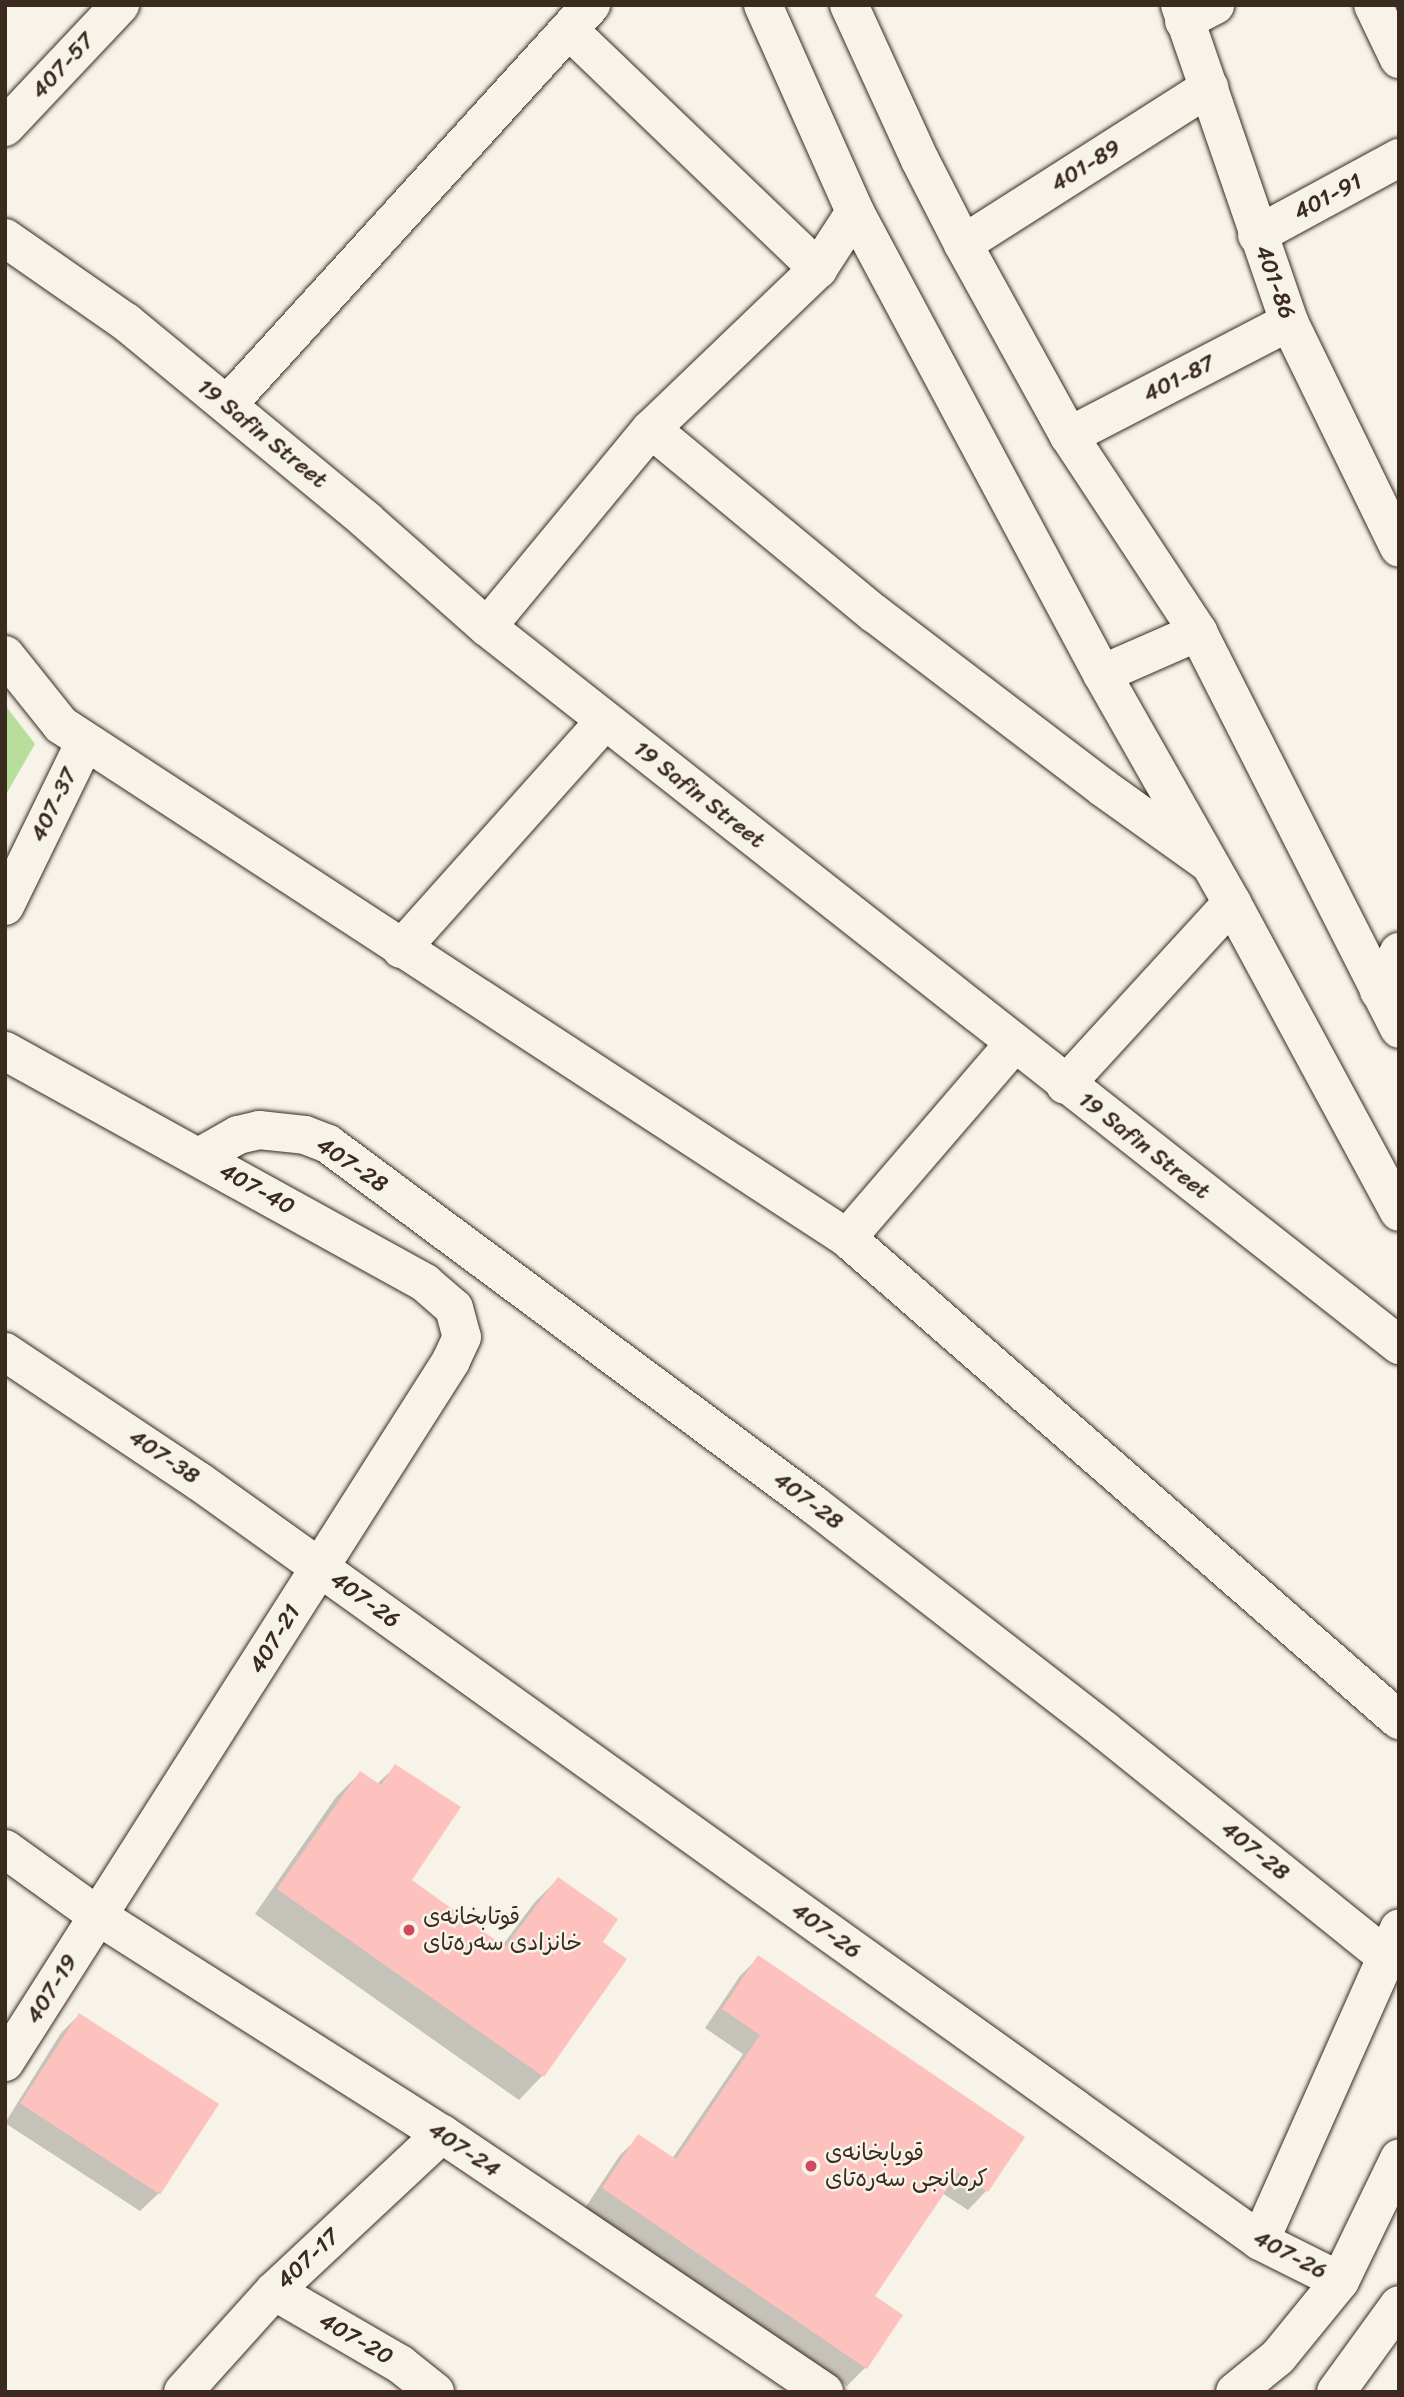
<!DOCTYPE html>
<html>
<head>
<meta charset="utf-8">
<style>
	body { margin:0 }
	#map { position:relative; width:1404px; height:2397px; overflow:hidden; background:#f7f3e8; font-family:Sriracha,"Playpen Sans Arabic",sans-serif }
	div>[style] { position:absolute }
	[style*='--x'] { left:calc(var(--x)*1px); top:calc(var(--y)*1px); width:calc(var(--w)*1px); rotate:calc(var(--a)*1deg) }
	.green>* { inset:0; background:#b7de9a }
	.shadow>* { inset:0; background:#0003 }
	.building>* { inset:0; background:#fec2be; transform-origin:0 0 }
	.roads { filter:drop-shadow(0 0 2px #3b2a1e) drop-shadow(0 0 2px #3b2a1e) }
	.street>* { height:38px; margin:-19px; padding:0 19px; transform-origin:19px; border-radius:19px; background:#f7f3e8 }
	.secondary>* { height:38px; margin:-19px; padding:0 19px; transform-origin:19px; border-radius:19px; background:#f7f3e8 }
	.dots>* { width:19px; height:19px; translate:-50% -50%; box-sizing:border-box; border:4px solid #f7f3e8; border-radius:50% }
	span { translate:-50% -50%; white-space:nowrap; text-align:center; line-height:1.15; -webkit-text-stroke:5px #f7f3e8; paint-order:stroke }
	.street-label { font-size:23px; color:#3b2a1e }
	.poi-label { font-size:23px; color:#3b2a1e }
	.left { translate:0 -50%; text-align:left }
	.frame { position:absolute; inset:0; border:7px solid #3b2a1e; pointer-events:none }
</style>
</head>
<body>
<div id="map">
	<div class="green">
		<i style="clip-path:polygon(5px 705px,35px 744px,5px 796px)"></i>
	</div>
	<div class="shadow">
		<i style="clip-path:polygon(395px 1767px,409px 1881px,502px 1946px,534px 1903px,558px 1879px,601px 1942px,624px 1959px,542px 2076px,519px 2100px,255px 1914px,336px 1797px,360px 1773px,377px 1784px)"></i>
		<i style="clip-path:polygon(758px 1958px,1022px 2137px,986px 2191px,968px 2210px,942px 2193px,872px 2297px,865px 2368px,847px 2386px,585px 2208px,620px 2155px,639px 2137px,672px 2159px,743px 2054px,705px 2028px,740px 1976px)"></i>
		<i style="clip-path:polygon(79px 2015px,159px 2193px,140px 2211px,5px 2123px,61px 2033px)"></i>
	</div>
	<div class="building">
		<i style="clip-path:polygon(395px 1764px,461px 1807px,412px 1880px,505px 1947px,558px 1877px,618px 1919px,603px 1942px,627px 1959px,544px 2077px,277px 1889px,360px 1771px,381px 1785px)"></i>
		<i style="clip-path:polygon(758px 1955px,1025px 2137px,988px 2192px,958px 2173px,875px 2296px,903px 2315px,867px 2369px,602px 2188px,638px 2134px,676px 2159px,760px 2035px,722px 2009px)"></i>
		<i style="left:79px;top:2013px;width:167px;height:108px;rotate:33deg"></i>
	</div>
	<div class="roads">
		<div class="street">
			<i style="--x:1180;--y:5;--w:335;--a:71"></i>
			<i style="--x:1289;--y:322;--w:251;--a:64"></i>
			<i style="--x:1373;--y:5;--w:60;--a:64.3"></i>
			<i style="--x:1184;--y:21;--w:35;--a:-27"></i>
			<i style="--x:570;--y:31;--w:344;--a:43.8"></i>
			<i style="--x:5;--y:127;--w:168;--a:-46.7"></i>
			<i style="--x:1257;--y:235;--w:162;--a:-28.5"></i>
			<i style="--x:963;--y:244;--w:292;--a:-32.5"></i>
			<i style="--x:227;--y:405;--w:541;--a:-47.7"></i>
			<i style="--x:651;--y:429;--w:291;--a:39.6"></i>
			<i style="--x:875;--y:614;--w:285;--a:37.3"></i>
			<i style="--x:1102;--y:787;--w:130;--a:35.6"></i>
			<i style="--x:1069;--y:436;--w:248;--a:-27.4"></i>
			<i style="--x:487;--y:627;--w:257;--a:-50.4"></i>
			<i style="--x:651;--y:429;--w:231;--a:-43.8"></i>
			<i style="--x:818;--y:269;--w:68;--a:-57"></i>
			<i style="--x:5;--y:655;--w:90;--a:51.3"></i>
			<i style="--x:61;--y:725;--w:939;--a:33.13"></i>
			<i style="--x:847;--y:1238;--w:733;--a:41.13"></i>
			<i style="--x:5;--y:906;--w:182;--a:-64"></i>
			<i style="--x:401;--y:949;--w:306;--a:-48.2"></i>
			<i style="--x:1379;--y:991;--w:44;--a:-62.9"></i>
			<i style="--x:5;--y:1051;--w:480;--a:28.9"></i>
			<i style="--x:425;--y:1283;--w:38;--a:41"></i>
			<i style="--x:454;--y:1308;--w:30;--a:75"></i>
			<i style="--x:462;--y:1337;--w:26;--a:115"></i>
			<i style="--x:451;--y:1361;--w:831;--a:122.47"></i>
			<i style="--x:1065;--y:1085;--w:247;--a:-47.5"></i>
			<i style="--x:199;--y:1157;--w:45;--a:-29.4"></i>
			<i style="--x:238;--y:1135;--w:22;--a:-13"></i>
			<i style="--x:259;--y:1130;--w:46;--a:6.2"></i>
			<i style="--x:305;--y:1135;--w:25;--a:21"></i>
			<i style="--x:328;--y:1144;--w:605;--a:36.6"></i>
			<i style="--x:814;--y:1505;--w:367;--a:37.8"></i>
			<i style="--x:1104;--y:1730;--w:362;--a:38.8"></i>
			<i style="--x:847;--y:1238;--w:256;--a:-49.3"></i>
			<i style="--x:5;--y:1352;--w:234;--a:33.7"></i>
			<i style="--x:200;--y:1482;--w:1304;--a:35.6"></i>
			<i style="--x:1260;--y:2241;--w:89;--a:26.6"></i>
			<i style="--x:5;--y:1849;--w:115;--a:35.8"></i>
			<i style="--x:98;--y:1916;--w:407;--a:32.4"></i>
			<i style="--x:442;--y:2134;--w:461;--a:34"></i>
			<i style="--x:1260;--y:2241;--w:342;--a:-66"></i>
			<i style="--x:274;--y:2291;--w:146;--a:30.1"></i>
			<i style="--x:400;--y:2364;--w:45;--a:38.7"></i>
			<i style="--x:183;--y:2392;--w:136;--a:-48"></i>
			<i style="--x:274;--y:2291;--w:230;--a:-43.1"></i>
		</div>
		<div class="secondary">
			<i style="--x:763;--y:5;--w:227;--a:66"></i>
			<i style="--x:855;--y:212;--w:524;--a:61.87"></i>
			<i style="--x:1102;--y:674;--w:263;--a:60.4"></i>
			<i style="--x:1232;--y:903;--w:351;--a:61.6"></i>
			<i style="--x:849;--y:5;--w:170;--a:65.4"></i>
			<i style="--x:920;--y:160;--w:94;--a:62.9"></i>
			<i style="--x:963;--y:244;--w:219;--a:61.1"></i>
			<i style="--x:1069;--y:436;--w:235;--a:56.6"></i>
			<i style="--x:1198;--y:632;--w:445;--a:63.1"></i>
			<i style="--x:5;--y:238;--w:147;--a:34.8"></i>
			<i style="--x:126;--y:322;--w:311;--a:39.5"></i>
			<i style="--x:366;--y:520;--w:162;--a:41.5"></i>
			<i style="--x:487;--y:627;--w:1161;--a:38.21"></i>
			<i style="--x:1102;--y:674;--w:105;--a:-23.6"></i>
			<i style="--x:1235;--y:2392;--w:55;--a:-39.1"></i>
			<i style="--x:1278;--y:2357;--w:98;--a:-50.8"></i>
			<i style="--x:1340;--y:2281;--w:136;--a:-64.2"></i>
			<i style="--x:1336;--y:2392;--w:107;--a:-54.1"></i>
		</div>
	</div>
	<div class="dots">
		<i style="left:409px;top:1930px;background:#d1495b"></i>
		<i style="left:811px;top:2166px;background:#d1495b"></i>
	</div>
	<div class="street-label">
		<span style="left:63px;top:66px;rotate:-47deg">407-57</span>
		<span style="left:1086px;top:166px;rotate:-32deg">401-89</span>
		<span style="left:1328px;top:197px;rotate:-28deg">401-91</span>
		<span style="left:1275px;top:282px;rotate:70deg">401-86</span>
		<span style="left:1179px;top:379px;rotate:-27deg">401-87</span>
		<span style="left:262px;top:434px;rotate:39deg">19 Safin Street</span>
		<span style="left:699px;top:795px;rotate:38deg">19 Safin Street</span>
		<span style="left:54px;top:805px;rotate:-64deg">407-37</span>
		<span style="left:1144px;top:1146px;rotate:38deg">19 Safin Street</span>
		<span style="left:352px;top:1165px;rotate:34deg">407-28</span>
		<span style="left:257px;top:1189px;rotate:29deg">407-40</span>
		<span style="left:164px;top:1457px;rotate:34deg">407-38</span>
		<span style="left:808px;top:1501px;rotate:37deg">407-28</span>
		<span style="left:365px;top:1600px;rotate:36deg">407-26</span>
		<span style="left:275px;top:1639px;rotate:-58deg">407-21</span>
		<span style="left:1255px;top:1851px;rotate:39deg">407-28</span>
		<span style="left:826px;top:1931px;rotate:36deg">407-26</span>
		<span style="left:52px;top:1989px;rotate:-58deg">407-19</span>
		<span style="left:464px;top:2150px;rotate:34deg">407-24</span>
		<span style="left:1290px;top:2255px;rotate:28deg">407-26</span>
		<span style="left:308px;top:2259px;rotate:-43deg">407-17</span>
		<span style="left:356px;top:2339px;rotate:30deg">407-20</span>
	</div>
	<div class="poi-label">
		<span class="left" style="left:423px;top:1930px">قوتابخانەی<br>خانزادی سەرەتای</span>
		<span class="left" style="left:825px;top:2166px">قویابخانەی<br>کرمانجی سەرەتای</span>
	</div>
	<div class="frame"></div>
</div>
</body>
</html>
